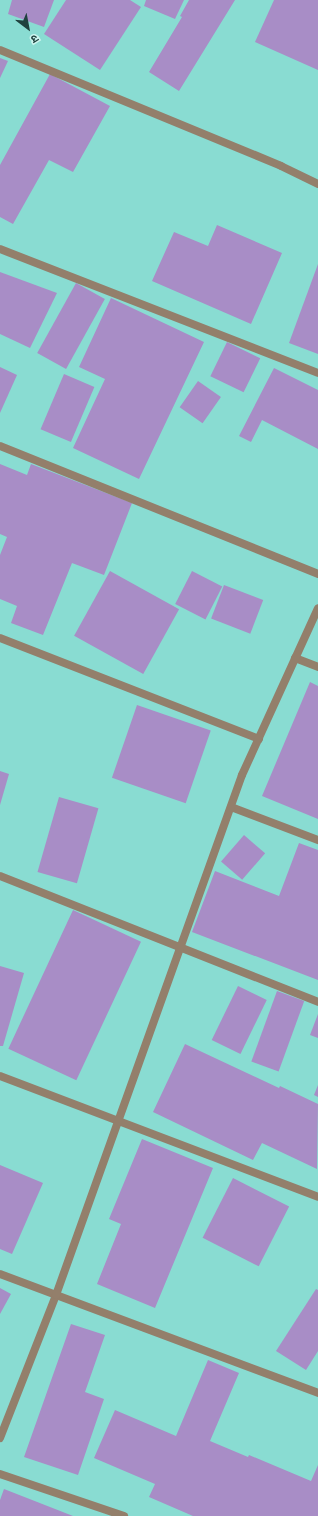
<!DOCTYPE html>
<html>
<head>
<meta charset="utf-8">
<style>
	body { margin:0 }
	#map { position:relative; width:318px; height:1516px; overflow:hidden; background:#89dcd2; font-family:Karla,"Noto Sans Devanagari",sans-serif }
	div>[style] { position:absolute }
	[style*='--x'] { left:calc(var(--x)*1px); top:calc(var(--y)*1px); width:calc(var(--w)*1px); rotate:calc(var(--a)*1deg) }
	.building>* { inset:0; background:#a88dc6; transform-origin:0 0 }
	.minor>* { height:8px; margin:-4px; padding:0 4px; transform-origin:4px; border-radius:4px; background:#937f6b }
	span { translate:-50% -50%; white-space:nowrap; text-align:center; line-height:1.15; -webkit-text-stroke:3px #cdf5ef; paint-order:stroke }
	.north { position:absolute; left:8px; top:8px; width:40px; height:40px; -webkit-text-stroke:3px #cdf5ef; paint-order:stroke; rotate:148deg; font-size:11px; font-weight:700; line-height:16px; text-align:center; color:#1f423e }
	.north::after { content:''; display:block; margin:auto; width:14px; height:18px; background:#1f423e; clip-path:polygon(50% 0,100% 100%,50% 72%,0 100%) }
</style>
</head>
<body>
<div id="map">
	<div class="building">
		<i style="clip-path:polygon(12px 0,54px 0,44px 27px,8px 14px)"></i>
		<i style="clip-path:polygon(66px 0,130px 0,141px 7px,100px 70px,44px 34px)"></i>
		<i style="clip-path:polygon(146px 0,184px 0,175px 19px,144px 6px)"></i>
		<i style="clip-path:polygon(189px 0,235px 0,179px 91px,149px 72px,182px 17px,180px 16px)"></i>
		<i style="clip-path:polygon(274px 0,318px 0,318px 70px,255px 42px)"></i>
		<i style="clip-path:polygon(0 58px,8px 61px,0 78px)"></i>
		<i style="clip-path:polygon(50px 74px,110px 106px,73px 172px,49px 160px,13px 224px,0 217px,0 165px)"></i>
		<i style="clip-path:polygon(217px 225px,282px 253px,251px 324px,152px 281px,174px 232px,208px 246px)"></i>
		<i style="clip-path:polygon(318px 264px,318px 354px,289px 343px)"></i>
		<i style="clip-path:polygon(0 272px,57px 293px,30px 348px,0 334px)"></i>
		<i style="left:76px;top:283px;width:33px;height:80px;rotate:29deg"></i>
		<i style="clip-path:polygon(111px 298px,204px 342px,139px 479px,73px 448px,105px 379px,79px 367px)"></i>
		<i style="left:227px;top:342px;width:37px;height:38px;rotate:26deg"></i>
		<i style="clip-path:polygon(0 367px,17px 375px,0 413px)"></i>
		<i style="clip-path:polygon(274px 368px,318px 390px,318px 449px,262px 420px,251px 442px,239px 436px)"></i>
		<i style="left:64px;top:374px;width:33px;height:60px;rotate:23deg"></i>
		<i style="left:198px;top:381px;width:28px;height:32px;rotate:35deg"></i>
		<i style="clip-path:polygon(0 464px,27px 475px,31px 464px,132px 503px,104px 575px,72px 563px,43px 635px,11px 623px,17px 606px,0 599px,0 555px,7px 537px,0 534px)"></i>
		<i style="left:110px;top:571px;width:79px;height:74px;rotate:29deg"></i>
		<i style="left:192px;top:571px;width:34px;height:37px;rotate:27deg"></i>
		<i style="left:224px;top:585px;width:42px;height:36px;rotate:21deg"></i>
		<i style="clip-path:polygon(310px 682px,318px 686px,318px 819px,262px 796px)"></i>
		<i style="left:137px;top:705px;width:78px;height:77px;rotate:19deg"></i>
		<i style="clip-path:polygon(0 771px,9px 774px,0 805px)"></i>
		<i style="left:59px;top:797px;width:41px;height:78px;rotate:16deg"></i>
		<i style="left:244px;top:835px;width:28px;height:35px;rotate:41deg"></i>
		<i style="clip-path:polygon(299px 843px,318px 850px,318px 980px,192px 932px,215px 871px,279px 896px)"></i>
		<i style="left:73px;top:910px;width:75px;height:153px;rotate:25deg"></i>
		<i style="clip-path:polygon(0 966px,24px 973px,3px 1046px,0 1046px)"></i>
		<i style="left:238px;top:986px;width:32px;height:60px;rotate:26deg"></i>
		<i style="left:277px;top:991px;width:29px;height:75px;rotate:20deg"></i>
		<i style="clip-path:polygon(318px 1014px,318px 1038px,310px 1035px)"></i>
		<i style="clip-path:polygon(185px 1044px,279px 1088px,280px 1086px,318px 1104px,317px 1169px,262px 1143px,253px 1160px,153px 1112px)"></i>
		<i style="clip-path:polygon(318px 1085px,318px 1097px,314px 1095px)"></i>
		<i style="clip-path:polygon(142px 1139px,213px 1168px,155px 1308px,97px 1284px,121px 1224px,109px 1219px)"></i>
		<i style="clip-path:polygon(0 1165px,43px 1183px,12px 1254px,0 1249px)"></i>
		<i style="left:233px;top:1178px;width:63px;height:67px;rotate:27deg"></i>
		<i style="clip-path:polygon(0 1288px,11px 1294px,0 1314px)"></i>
		<i style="clip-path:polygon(316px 1289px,318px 1290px,318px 1351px,306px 1370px,276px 1351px)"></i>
		<i style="clip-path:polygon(71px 1324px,105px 1335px,85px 1392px,104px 1399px,78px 1475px,24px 1457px)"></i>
		<i style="clip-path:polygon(208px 1360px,239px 1373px,210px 1441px,248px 1457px,249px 1455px,311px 1481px,318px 1465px,318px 1516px,193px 1516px,149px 1497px,155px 1484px,94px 1458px,115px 1410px,176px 1436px)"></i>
		<i style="clip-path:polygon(4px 1489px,73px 1516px,0 1516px,0 1500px)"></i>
	</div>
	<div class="minor">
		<i style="--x:0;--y:50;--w:304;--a:22.4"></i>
		<i style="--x:281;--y:166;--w:41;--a:25.9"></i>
		<i style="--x:0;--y:249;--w:341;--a:21.3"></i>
		<i style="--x:0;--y:446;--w:343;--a:21.9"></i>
		<i style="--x:0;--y:638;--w:278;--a:21.3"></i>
		<i style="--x:295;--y:658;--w:25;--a:21"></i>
		<i style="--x:231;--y:807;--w:93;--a:20.8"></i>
		<i style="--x:0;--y:876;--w:342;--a:21.6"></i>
		<i style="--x:0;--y:1076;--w:340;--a:20.8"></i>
		<i style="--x:0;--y:1274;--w:340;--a:20.5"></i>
		<i style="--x:0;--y:1438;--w:154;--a:-68.6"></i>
		<i style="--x:56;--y:1295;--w:552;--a:-70.32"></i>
		<i style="--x:242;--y:775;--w:183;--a:-65.5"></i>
		<i style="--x:0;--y:1474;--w:131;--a:18.7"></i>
	</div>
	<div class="north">उ</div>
</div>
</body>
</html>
